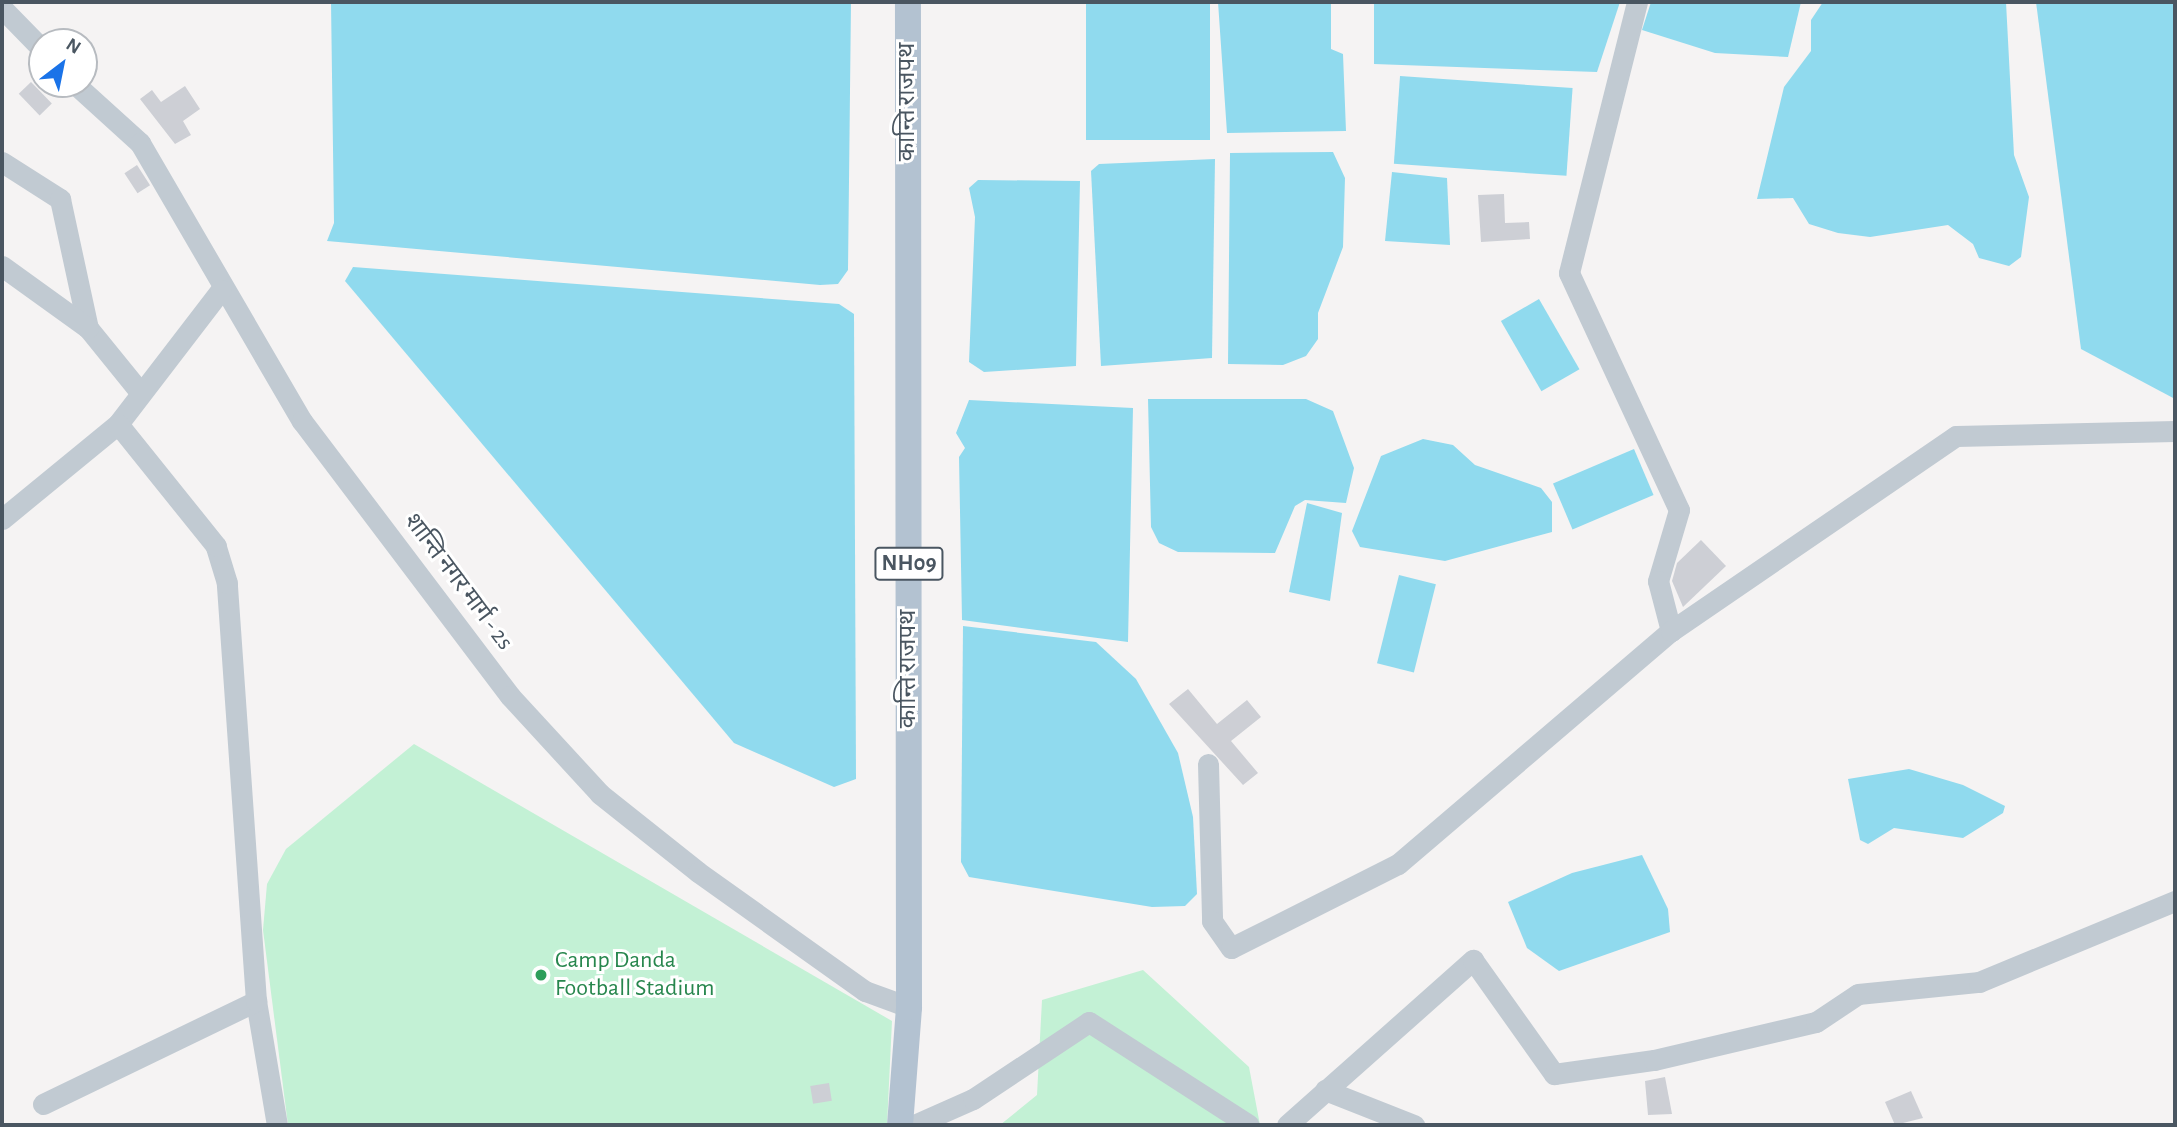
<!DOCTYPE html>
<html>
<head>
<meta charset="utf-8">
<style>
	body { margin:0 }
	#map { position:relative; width:2177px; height:1127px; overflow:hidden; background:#f5f3f3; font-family:"Alegreya Sans","Noto Sans Devanagari",sans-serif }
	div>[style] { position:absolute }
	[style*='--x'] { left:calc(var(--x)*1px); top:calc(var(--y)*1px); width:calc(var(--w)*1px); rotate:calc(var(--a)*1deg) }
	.green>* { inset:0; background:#c3f1d5 }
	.water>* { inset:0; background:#90daee; transform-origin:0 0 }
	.building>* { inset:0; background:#cdcfd5; transform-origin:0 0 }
	.minor>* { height:21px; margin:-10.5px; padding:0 10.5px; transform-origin:10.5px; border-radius:10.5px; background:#c1cad2 }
	.major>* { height:26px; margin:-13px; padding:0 13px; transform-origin:13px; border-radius:13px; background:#b3c2d1 }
	.dots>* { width:19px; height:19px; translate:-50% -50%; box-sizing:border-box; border:4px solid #fff; border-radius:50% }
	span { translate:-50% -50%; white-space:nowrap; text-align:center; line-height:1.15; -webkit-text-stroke:6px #fff; paint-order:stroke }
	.shield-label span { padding:2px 5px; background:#fff; border:2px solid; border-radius:5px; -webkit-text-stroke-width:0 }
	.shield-label { font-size:23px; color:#4a5661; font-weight:700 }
	.street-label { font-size:24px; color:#4a5661 }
	.leisure-label { font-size:24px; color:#27864d }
	.left { translate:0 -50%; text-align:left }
	.frame { position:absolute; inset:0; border:4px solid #4a5661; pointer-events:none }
	.north { position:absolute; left:28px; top:28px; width:70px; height:70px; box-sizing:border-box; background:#fff; border:2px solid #b7bbc0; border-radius:50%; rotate:32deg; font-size:19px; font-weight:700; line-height:28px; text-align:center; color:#4a5661 }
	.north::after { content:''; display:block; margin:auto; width:24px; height:32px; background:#1a73e8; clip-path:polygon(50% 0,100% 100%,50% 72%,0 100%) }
</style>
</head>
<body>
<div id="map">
	<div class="green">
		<i style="clip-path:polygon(414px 744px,892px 1021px,887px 1125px,288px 1125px,263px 930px,267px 884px,286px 849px)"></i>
		<i style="clip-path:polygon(1143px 970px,1249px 1067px,1260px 1125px,1000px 1125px,1037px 1095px,1042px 1000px)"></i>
	</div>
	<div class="water">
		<i style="clip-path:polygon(331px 2px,851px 2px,848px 270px,838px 284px,820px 285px,327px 241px,334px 223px)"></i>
		<i style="left:1086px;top:2px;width:124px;height:138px"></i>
		<i style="clip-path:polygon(1218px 2px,1331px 2px,1331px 49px,1343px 54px,1346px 131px,1227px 133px)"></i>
		<i style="clip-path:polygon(1374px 2px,1620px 2px,1597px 72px,1374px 64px)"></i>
		<i style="clip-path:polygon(1651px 2px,1801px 2px,1788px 57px,1715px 53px,1642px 30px)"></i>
		<i style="clip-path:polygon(1823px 2px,2006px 2px,2014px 155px,2029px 197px,2021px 257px,2009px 266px,1979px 258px,1973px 244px,1948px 225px,1870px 237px,1838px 233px,1809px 224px,1793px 198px,1757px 199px,1784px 87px,1811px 51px,1811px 20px)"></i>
		<i style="clip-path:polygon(2036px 2px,2175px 2px,2175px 399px,2081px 349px)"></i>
		<i style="left:1400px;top:76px;width:173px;height:88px;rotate:4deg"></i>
		<i style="clip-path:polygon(1333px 152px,1345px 178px,1343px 247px,1318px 313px,1318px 339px,1306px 356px,1283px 365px,1228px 364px,1230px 153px)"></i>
		<i style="clip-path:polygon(1215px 159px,1212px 358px,1101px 366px,1091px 171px,1099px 164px)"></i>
		<i style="clip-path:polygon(1392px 172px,1447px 178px,1450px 245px,1385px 241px)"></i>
		<i style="clip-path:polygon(978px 180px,1080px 181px,1076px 366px,984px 372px,969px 362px,975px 217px,969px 188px)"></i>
		<i style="clip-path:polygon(353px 267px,839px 304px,854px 314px,856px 779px,834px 787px,734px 743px,345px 281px)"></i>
		<i style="left:1539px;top:299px;width:81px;height:44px;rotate:60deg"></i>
		<i style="clip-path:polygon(1148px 399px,1306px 399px,1333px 411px,1354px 468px,1346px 503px,1305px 500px,1295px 506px,1275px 553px,1178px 552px,1159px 543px,1151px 527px)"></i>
		<i style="clip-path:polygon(969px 400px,1133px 408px,1128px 642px,962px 620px,959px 457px,965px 448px,956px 433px)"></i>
		<i style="clip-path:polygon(1423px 439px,1453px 445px,1475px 465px,1541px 488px,1552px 502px,1552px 532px,1445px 561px,1360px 547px,1352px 531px,1381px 456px)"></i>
		<i style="left:1634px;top:449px;width:50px;height:88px;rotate:67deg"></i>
		<i style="clip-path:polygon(1307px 503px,1342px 513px,1330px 601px,1289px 592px)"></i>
		<i style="left:1399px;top:575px;width:38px;height:91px;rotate:14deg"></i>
		<i style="clip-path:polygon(963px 626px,1096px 642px,1136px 679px,1178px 753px,1193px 817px,1197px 894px,1185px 906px,1152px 907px,969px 877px,961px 862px)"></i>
		<i style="clip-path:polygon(1909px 769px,1963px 785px,2005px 806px,2003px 813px,1963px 838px,1894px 828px,1868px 844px,1860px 840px,1848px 779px)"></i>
		<i style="clip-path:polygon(1642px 855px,1668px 909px,1670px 932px,1559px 971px,1527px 948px,1508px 902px,1572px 873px)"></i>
	</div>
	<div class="building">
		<i style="left:31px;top:82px;width:30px;height:17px;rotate:46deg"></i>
		<i style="clip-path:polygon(185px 86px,200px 109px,183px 121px,191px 135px,175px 144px,140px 99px,152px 90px,161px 102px)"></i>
		<i style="left:137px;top:165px;width:24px;height:15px;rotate:57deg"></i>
		<i style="clip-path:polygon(1504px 194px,1505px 223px,1529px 222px,1530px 239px,1481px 242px,1478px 195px)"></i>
		<i style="clip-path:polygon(1701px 540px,1726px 566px,1683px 607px,1672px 581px,1677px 563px)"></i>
		<i style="clip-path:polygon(1188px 689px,1217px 724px,1247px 700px,1261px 717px,1231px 741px,1258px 773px,1243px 785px,1169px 704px)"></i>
		<i style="clip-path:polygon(1665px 1077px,1672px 1114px,1648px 1115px,1645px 1081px)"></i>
		<i style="left:829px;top:1083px;width:18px;height:19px;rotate:81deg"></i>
		<i style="clip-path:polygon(1911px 1091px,1923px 1118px,1895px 1125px,1885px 1102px)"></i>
	</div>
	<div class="minor">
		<i style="--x:1637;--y:2;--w:279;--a:104.1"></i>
		<i style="--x:1569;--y:273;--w:261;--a:65.1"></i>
		<i style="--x:1679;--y:510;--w:74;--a:106.5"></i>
		<i style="--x:1658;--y:581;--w:52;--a:75.4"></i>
		<i style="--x:2;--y:8;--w:57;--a:45.7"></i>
		<i style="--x:75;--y:84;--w:88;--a:42.2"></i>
		<i style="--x:140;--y:143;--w:322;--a:59.8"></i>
		<i style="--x:302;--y:421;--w:345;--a:52.9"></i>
		<i style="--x:510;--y:696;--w:133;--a:47.4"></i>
		<i style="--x:600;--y:794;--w:125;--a:38.5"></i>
		<i style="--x:698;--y:872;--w:205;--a:35.5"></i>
		<i style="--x:865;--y:991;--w:47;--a:20"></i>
		<i style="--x:2;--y:162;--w:69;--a:32.5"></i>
		<i style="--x:60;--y:199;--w:132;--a:77.8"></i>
		<i style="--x:88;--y:328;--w:81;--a:51"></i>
		<i style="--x:2;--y:266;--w:106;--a:35.8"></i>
		<i style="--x:2;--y:519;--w:150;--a:-39.3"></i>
		<i style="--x:118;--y:424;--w:169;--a:-52.5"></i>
		<i style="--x:1208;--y:764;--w:157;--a:88.5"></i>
		<i style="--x:1212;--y:921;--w:33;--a:55"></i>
		<i style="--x:1231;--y:948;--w:187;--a:-26.7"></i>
		<i style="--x:1398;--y:864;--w:359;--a:-40.5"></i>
		<i style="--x:1671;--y:631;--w:345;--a:-34.4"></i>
		<i style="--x:1956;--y:436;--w:219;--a:-1.3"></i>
		<i style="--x:256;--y:1001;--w:126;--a:80.4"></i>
		<i style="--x:1325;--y:1090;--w:96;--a:21.5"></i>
		<i style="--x:43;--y:1104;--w:237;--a:-25.8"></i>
		<i style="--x:256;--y:1001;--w:419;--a:-94"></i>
		<i style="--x:227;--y:583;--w:39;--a:-107"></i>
		<i style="--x:216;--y:546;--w:156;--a:-128.8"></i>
		<i style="--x:914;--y:1125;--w:64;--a:-23.8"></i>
		<i style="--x:973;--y:1099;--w:139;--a:-33.6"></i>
		<i style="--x:1089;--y:1022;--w:190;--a:32.8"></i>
		<i style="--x:1287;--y:1125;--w:249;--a:-41.6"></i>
		<i style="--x:1473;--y:960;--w:140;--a:54.6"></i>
		<i style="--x:1554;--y:1074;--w:101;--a:-8"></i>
		<i style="--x:1654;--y:1060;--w:166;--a:-13.2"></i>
		<i style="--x:1816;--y:1022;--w:50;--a:-33.7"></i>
		<i style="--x:1858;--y:994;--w:122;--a:-5.7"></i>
		<i style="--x:1979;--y:982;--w:212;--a:-22.5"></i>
	</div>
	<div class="major">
		<i style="--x:900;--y:1125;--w:118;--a:-85.6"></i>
		<i style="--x:909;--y:1007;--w:1005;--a:-90.06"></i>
	</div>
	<div class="dots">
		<i style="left:541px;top:975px;background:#2e9e5b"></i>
	</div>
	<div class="shield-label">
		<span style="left:909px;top:564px">NH09</span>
	</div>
	<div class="street-label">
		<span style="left:908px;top:102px;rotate:-90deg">कान्ति राजपथ</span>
		<span style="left:458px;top:582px;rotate:53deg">शान्ति नगर मार्ग - 2s</span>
		<span style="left:909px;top:669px;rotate:-90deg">कान्ति राजपथ</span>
	</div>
	<div class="leisure-label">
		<span class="left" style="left:555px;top:975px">Camp Danda<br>Football Stadium</span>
	</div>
	<div class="frame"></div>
	<div class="north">N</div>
</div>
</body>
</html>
